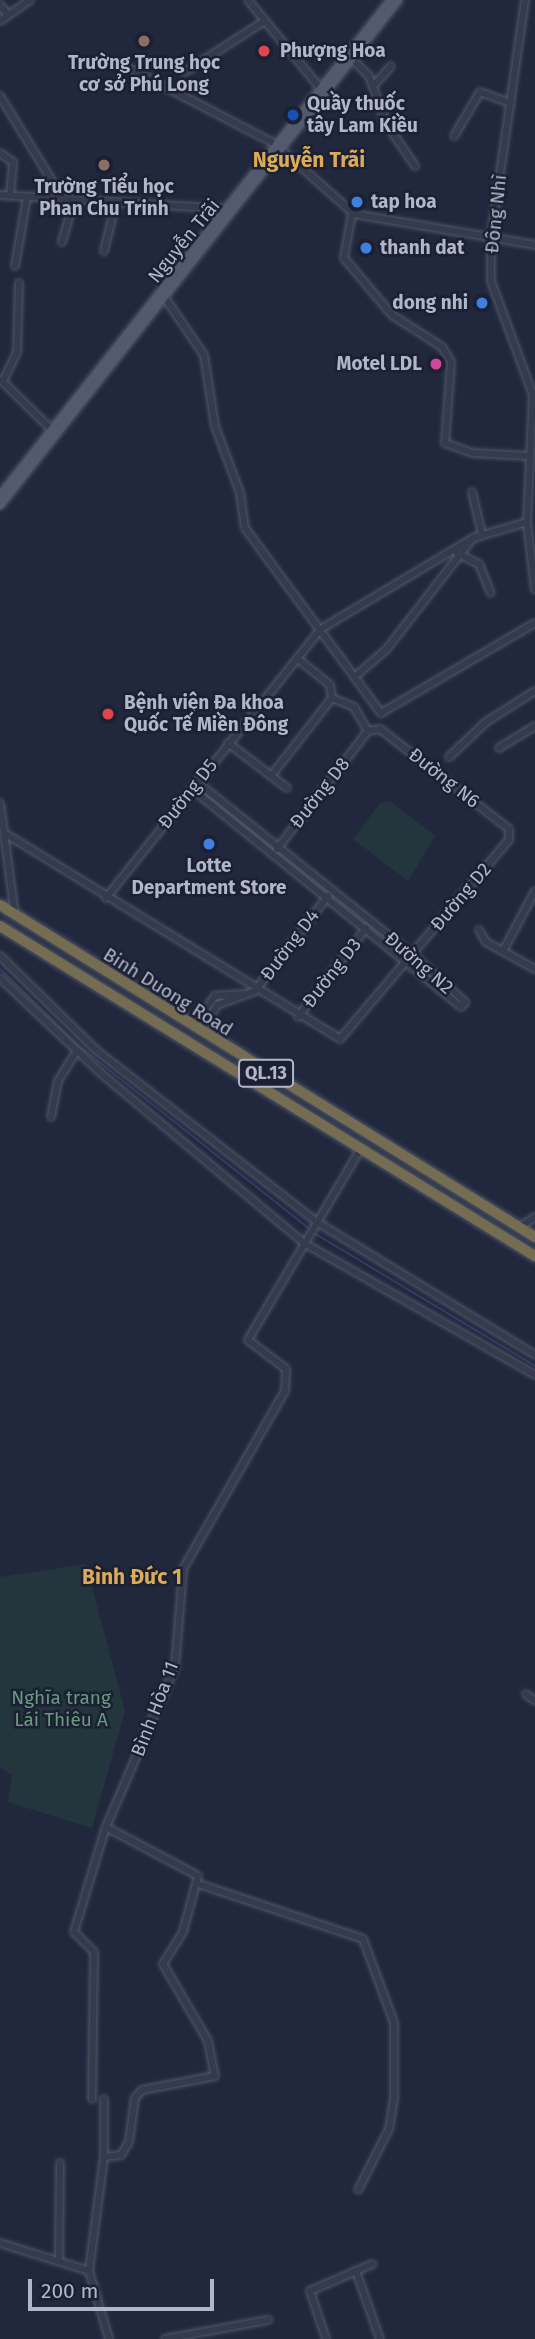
<!DOCTYPE html>
<html>
<head>
<meta charset="utf-8">
<style>
	body { margin:0 }
	#map { position:relative; width:535px; height:2339px; overflow:hidden; background:#21283d; font-family:"Fira Sans",sans-serif }
	div>[style] { position:absolute }
	[style*='--x'] { left:calc(var(--x)*1px); top:calc(var(--y)*1px); width:calc(var(--w)*1px); rotate:calc(var(--a)*1deg) }
	.green>* { inset:0; background:#23363e }
	.stream>* { height:2px; margin:-1px; padding:0 1px; transform-origin:1px; border-radius:1px; background:#323d64 }
	.roads { filter:drop-shadow(0 0 2px #515668) drop-shadow(0 0 2px #515668) }
	.minor>* { height:6px; margin:-3px; padding:0 3px; transform-origin:3px; border-radius:3px; background:#353b4d }
	.major>* { height:8px; margin:-4px; padding:0 4px; transform-origin:4px; border-radius:4px; background:#53596e }
	.highway>* { height:10px; margin:-5px; padding:0 5px; transform-origin:5px; border-radius:5px; background:#746d52 }
	.dots>* { width:19px; height:19px; translate:-50% -50%; box-sizing:border-box; border:4px solid #1b2032; border-radius:50% }
	span { translate:-50% -50%; white-space:nowrap; text-align:center; line-height:1.15; -webkit-text-stroke:5px #1b2032; paint-order:stroke }
	.shield-label span { padding:2px 5px; background:#1b2032; border:2px solid; border-radius:5px; -webkit-text-stroke-width:0 }
	.shield-label { font-size:18px; color:#b1b6c9; font-weight:700 }
	.poi-label { font-size:19px; color:#b1b6c9; font-weight:700 }
	.left { translate:0 -50%; text-align:left }
	.right { translate:-100% -50%; text-align:right }
	.street-label { font-size:19px; color:#b1b6c9 }
	.park-label { font-size:19px; color:#669b7d }
	.neighbourhood-label { font-size:21px; color:#dbab5a; font-weight:700 }
	.scale { position:absolute; left:28px; top:2279px; width:186px; height:32px; box-sizing:border-box; border:4px solid #b1b6c9; border-top:0; padding-left:9px; font-size:21px; line-height:24px; white-space:nowrap; color:#b1b6c9; -webkit-text-stroke:5px #1b2032; paint-order:stroke }
</style>
</head>
<body>
<div id="map">
	<div class="green">
		<i style="clip-path:polygon(390px 801px,435px 836px,408px 881px,353px 839px,380px 803px)"></i>
		<i style="clip-path:polygon(86px 1564px,125px 1711px,92px 1828px,8px 1802px,12px 1775px,0 1767px,0 1577px)"></i>
	</div>
	<div class="stream">
		<i style="--x:0;--y:969;--w:112;--a:44.3"></i>
		<i style="--x:80;--y:1047;--w:293;--a:38.4"></i>
		<i style="--x:314;--y:1233;--w:258;--a:31"></i>
	</div>
	<div class="roads">
		<div class="minor">
			<i style="--x:248;--y:0;--w:114;--a:50.7"></i>
			<i style="--x:525;--y:0;--w:239;--a:98.2"></i>
			<i style="--x:491;--y:237;--w:44;--a:90"></i>
			<i style="--x:491;--y:281;--w:121;--a:69.8"></i>
			<i style="--x:533;--y:395;--w:127;--a:92.7"></i>
			<i style="--x:527;--y:522;--w:68;--a:83.3"></i>
			<i style="--x:0;--y:5;--w:13;--a:51"></i>
			<i style="--x:0;--y:21;--w:37;--a:-35"></i>
			<i style="--x:349;--y:56;--w:28;--a:45"></i>
			<i style="--x:369;--y:76;--w:50;--a:70.1"></i>
			<i style="--x:386;--y:123;--w:52;--a:56"></i>
			<i style="--x:129;--y:68;--w:165;--a:27.5"></i>
			<i style="--x:275;--y:144;--w:106;--a:41.5"></i>
			<i style="--x:354;--y:214;--w:184;--a:9.7"></i>
			<i style="--x:185;--y:72;--w:93;--a:-32.7"></i>
			<i style="--x:374;--y:85;--w:25;--a:-48"></i>
			<i style="--x:0;--y:96;--w:121;--a:58.5"></i>
			<i style="--x:454;--y:136;--w:51;--a:-59.4"></i>
			<i style="--x:480;--y:92;--w:33;--a:20"></i>
			<i style="--x:0;--y:153;--w:16;--a:35"></i>
			<i style="--x:13;--y:162;--w:34;--a:95"></i>
			<i style="--x:0;--y:195;--w:228;--a:3.5"></i>
			<i style="--x:352;--y:213;--w:46;--a:100.1"></i>
			<i style="--x:344;--y:258;--w:75;--a:49.9"></i>
			<i style="--x:392;--y:315;--w:59;--a:32.6"></i>
			<i style="--x:442;--y:347;--w:17;--a:59"></i>
			<i style="--x:451;--y:362;--w:81;--a:94.2"></i>
			<i style="--x:445;--y:443;--w:30;--a:20"></i>
			<i style="--x:473;--y:453;--w:56;--a:3.1"></i>
			<i style="--x:62;--y:242;--w:44;--a:-74.1"></i>
			<i style="--x:104;--y:251;--w:50;--a:-76.2"></i>
			<i style="--x:15;--y:266;--w:70;--a:-80.1"></i>
			<i style="--x:163;--y:295;--w:73;--a:55.7"></i>
			<i style="--x:204;--y:355;--w:72;--a:81.2"></i>
			<i style="--x:215;--y:426;--w:72;--a:69.5"></i>
			<i style="--x:240;--y:493;--w:35;--a:82"></i>
			<i style="--x:245;--y:528;--w:230;--a:53.7"></i>
			<i style="--x:381;--y:713;--w:178;--a:-30.3"></i>
			<i style="--x:1;--y:380;--w:69;--a:44.4"></i>
			<i style="--x:3;--y:381;--w:32;--a:-64"></i>
			<i style="--x:17;--y:352;--w:69;--a:-88.3"></i>
			<i style="--x:472;--y:492;--w:43;--a:76.6"></i>
			<i style="--x:457;--y:553;--w:25;--a:27"></i>
			<i style="--x:479;--y:564;--w:31;--a:68"></i>
			<i style="--x:298;--y:659;--w:41;--a:39.1"></i>
			<i style="--x:330;--y:685;--w:13;--a:81"></i>
			<i style="--x:358;--y:674;--w:37;--a:-41"></i>
			<i style="--x:386;--y:650;--w:142;--a:-52.2"></i>
			<i style="--x:473;--y:538;--w:56;--a:-16.5"></i>
			<i style="--x:332;--y:698;--w:24;--a:22"></i>
			<i style="--x:354;--y:707;--w:28;--a:60"></i>
			<i style="--x:228;--y:743;--w:74;--a:37.3"></i>
			<i style="--x:499;--y:748;--w:42;--a:-31.4"></i>
			<i style="--x:449;--y:757;--w:51;--a:-43.4"></i>
			<i style="--x:486;--y:722;--w:58;--a:-32.3"></i>
			<i style="--x:271;--y:776;--w:99;--a:-52"></i>
			<i style="--x:197;--y:782;--w:275;--a:38.7"></i>
			<i style="--x:412;--y:954;--w:72;--a:42.2"></i>
			<i style="--x:465;--y:1002;--w:6;--a:129"></i>
			<i style="--x:192;--y:789;--w:346;--a:39"></i>
			<i style="--x:0;--y:803;--w:113;--a:82.4"></i>
			<i style="--x:6;--y:834;--w:392;--a:31.5"></i>
			<i style="--x:340;--y:1039;--w:261;--a:-49.7"></i>
			<i style="--x:509;--y:840;--w:11;--a:-90"></i>
			<i style="--x:509;--y:829;--w:163;--a:-142.2"></i>
			<i style="--x:380;--y:729;--w:12;--a:171"></i>
			<i style="--x:277;--y:849;--w:149;--a:-52.4"></i>
			<i style="--x:106;--y:898;--w:344;--a:-51.4"></i>
			<i style="--x:321;--y:629;--w:174;--a:-30.9"></i>
			<i style="--x:479;--y:930;--w:14;--a:60"></i>
			<i style="--x:486;--y:942;--w:56;--a:28.9"></i>
			<i style="--x:503;--y:951;--w:68;--a:-61.9"></i>
			<i style="--x:0;--y:956;--w:134;--a:44.4"></i>
			<i style="--x:96;--y:1050;--w:280;--a:37.9"></i>
			<i style="--x:317;--y:1222;--w:255;--a:31.4"></i>
			<i style="--x:0;--y:978;--w:141;--a:43.3"></i>
			<i style="--x:103;--y:1075;--w:262;--a:39.9"></i>
			<i style="--x:304;--y:1243;--w:266;--a:29.7"></i>
			<i style="--x:298;--y:1017;--w:112;--a:-52.6"></i>
			<i style="--x:194;--y:1026;--w:37;--a:-55"></i>
			<i style="--x:215;--y:996;--w:30;--a:-4"></i>
			<i style="--x:201;--y:1031;--w:31;--a:-58"></i>
			<i style="--x:217;--y:1005;--w:40;--a:-20.2"></i>
			<i style="--x:255;--y:991;--w:120;--a:-52.5"></i>
			<i style="--x:51;--y:1117;--w:37;--a:-79"></i>
			<i style="--x:58;--y:1081;--w:36;--a:-58"></i>
			<i style="--x:520;--y:1227;--w:18;--a:-34"></i>
			<i style="--x:526;--y:1694;--w:11;--a:38"></i>
			<i style="--x:106;--y:1827;--w:104;--a:28"></i>
			<i style="--x:198;--y:1876;--w:58;--a:105"></i>
			<i style="--x:183;--y:1932;--w:38;--a:122"></i>
			<i style="--x:163;--y:1964;--w:89;--a:59.7"></i>
			<i style="--x:208;--y:2041;--w:36;--a:79"></i>
			<i style="--x:215;--y:2076;--w:74;--a:169.1"></i>
			<i style="--x:142;--y:2090;--w:11;--a:131"></i>
			<i style="--x:135;--y:2098;--w:44;--a:97.8"></i>
			<i style="--x:129;--y:2142;--w:15;--a:122"></i>
			<i style="--x:121;--y:2155;--w:17;--a:173"></i>
			<i style="--x:104;--y:2157;--w:115;--a:97.5"></i>
			<i style="--x:89;--y:2271;--w:71;--a:73.6"></i>
			<i style="--x:196;--y:1883;--w:176;--a:18.5"></i>
			<i style="--x:363;--y:1939;--w:90;--a:69.7"></i>
			<i style="--x:394;--y:2023;--w:75;--a:90"></i>
			<i style="--x:394;--y:2098;--w:31;--a:99"></i>
			<i style="--x:389;--y:2129;--w:68;--a:116.9"></i>
			<i style="--x:92;--y:2099;--w:147;--a:-89.2"></i>
			<i style="--x:94;--y:1952;--w:28;--a:-135"></i>
			<i style="--x:74;--y:1932;--w:110;--a:-73.1"></i>
			<i style="--x:106;--y:1827;--w:174;--a:-66.7"></i>
			<i style="--x:175;--y:1667;--w:98;--a:-85.3"></i>
			<i style="--x:183;--y:1569;--w:205;--a:-60.2"></i>
			<i style="--x:285;--y:1391;--w:22;--a:-87"></i>
			<i style="--x:286;--y:1369;--w:48;--a:-142.7"></i>
			<i style="--x:248;--y:1340;--w:221;--a:-59.5"></i>
			<i style="--x:104;--y:2157;--w:58;--a:-90"></i>
			<i style="--x:0;--y:2243;--w:93;--a:17.5"></i>
			<i style="--x:59;--y:2261;--w:98;--a:-89.4"></i>
			<i style="--x:356;--y:2271;--w:72;--a:70.6"></i>
			<i style="--x:165;--y:2339;--w:105;--a:-10.5"></i>
			<i style="--x:326;--y:2339;--w:51;--a:-108.4"></i>
			<i style="--x:310;--y:2291;--w:68;--a:-23.5"></i>
		</div>
		<div class="major">
			<i style="--x:0;--y:496;--w:632;--a:-51.75"></i>
			<i style="--x:0;--y:505;--w:643;--a:-51.76"></i>
		</div>
		<div class="highway">
			<i style="--x:0;--y:905;--w:630;--a:31.82"></i>
			<i style="--x:0;--y:926;--w:629;--a:31.67"></i>
		</div>
	</div>
	<div class="dots">
		<i style="left:144px;top:41px;background:#8d6e63"></i>
		<i style="left:264px;top:51px;background:#e0444e"></i>
		<i style="left:293px;top:115px;background:#1a4fb4"></i>
		<i style="left:104px;top:165px;background:#8d6e63"></i>
		<i style="left:357px;top:202px;background:#3f7fe0"></i>
		<i style="left:366px;top:248px;background:#3f7fe0"></i>
		<i style="left:482px;top:303px;background:#3f7fe0"></i>
		<i style="left:436px;top:364px;background:#d1479c"></i>
		<i style="left:108px;top:714px;background:#e0444e"></i>
		<i style="left:209px;top:844px;background:#3f7fe0"></i>
	</div>
	<div class="shield-label">
		<span style="left:266px;top:1073px">QL.13</span>
	</div>
	<div class="poi-label">
		<span class="left" style="left:280px;top:51px">Phượng Hoa</span>
		<span style="left:144px;top:74px">Trường Trung học<br>cơ sở Phú Long</span>
		<span class="left" style="left:307px;top:115px">Quầy thuốc<br>tây Lam Kiều</span>
		<span style="left:104px;top:198px">Trường Tiểu học<br>Phan Chu Trinh</span>
		<span class="left" style="left:371px;top:202px">tap hoa</span>
		<span class="left" style="left:380px;top:248px">thanh dat</span>
		<span class="right" style="left:468px;top:303px">dong nhi</span>
		<span class="right" style="left:422px;top:364px">Motel LDL</span>
		<span class="left" style="left:124px;top:714px">Bệnh viện Đa khoa<br>Quốc Tế Miền Đông</span>
		<span style="left:209px;top:877px">Lotte<br>Department Store</span>
	</div>
	<div class="street-label">
		<span style="left:496px;top:214px;rotate:-84deg">Đông Nhì</span>
		<span style="left:184px;top:241px;rotate:-51deg">Nguyễn Trãi</span>
		<span style="left:444px;top:778px;rotate:38deg">Đường N6</span>
		<span style="left:320px;top:793px;rotate:-52deg">Đường D8</span>
		<span style="left:188px;top:794px;rotate:-52deg">Đường D5</span>
		<span style="left:461px;top:897px;rotate:-50deg">Đường D2</span>
		<span style="left:290px;top:945px;rotate:-53deg">Đường D4</span>
		<span style="left:419px;top:963px;rotate:41deg">Đường N2</span>
		<span style="left:332px;top:973px;rotate:-52deg">Đường D3</span>
		<span style="left:168px;top:992px;rotate:32deg">Binh Duong Road</span>
		<span style="left:155px;top:1709px;rotate:-69deg">Bình Hòa 11</span>
	</div>
	<div class="park-label">
		<span style="left:61px;top:1709px">Nghĩa trang<br>Lái Thiêu A</span>
	</div>
	<div class="neighbourhood-label">
		<span style="left:309px;top:160px">Nguyễn Trãi</span>
		<span style="left:132px;top:1577px">Bình Đức 1</span>
	</div>
	<div class="scale">200 m</div>
</div>
</body>
</html>
